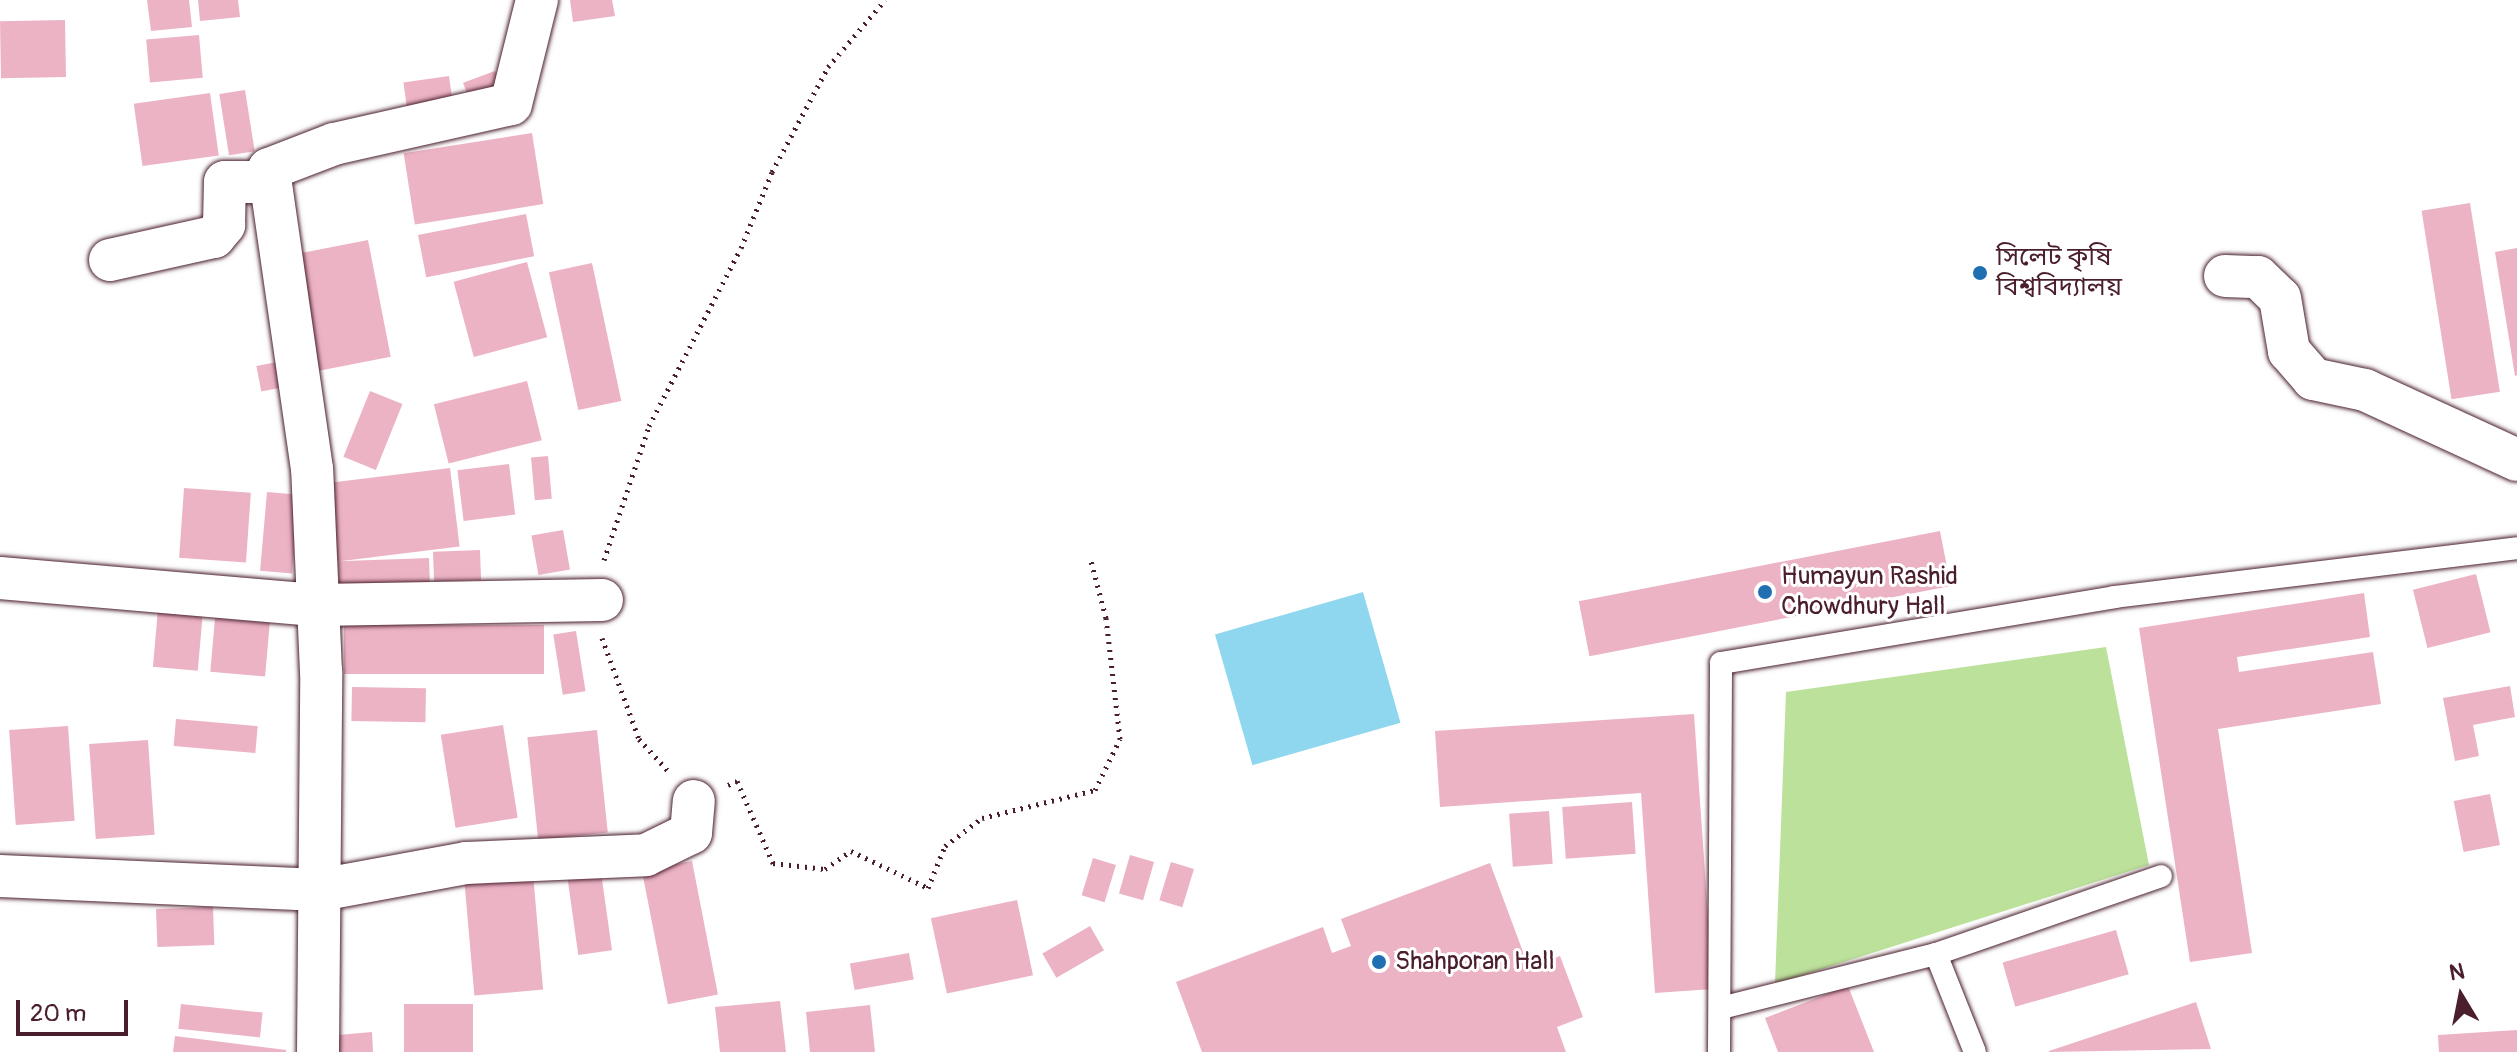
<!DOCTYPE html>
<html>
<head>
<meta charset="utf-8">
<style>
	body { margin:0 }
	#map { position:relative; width:2517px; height:1052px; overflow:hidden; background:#fff; font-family:Pangolin,"Noto Sans Bengali",sans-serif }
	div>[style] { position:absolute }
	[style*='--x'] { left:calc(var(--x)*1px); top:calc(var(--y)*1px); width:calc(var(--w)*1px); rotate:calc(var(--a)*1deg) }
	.green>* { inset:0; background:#bbe19b }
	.water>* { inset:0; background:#8ed7ef; transform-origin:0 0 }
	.building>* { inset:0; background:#ecb3c5; transform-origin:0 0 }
	.path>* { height:5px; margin-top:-2.5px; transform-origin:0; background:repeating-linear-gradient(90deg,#4a1f2b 0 2px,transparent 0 8px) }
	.roads { filter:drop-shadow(0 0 2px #4a1f2b) drop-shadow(0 0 2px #4a1f2b) }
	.lane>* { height:22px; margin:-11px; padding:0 11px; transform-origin:11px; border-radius:11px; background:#fff }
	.street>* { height:42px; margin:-21px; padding:0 21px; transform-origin:21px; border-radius:21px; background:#fff }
	.dots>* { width:22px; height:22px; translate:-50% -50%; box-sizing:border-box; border:4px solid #fff; border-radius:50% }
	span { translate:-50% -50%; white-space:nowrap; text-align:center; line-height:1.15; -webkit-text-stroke:6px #fff; paint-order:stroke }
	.poi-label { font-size:26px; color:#4a1f2b }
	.left { translate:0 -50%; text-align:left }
	.north { position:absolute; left:2421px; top:956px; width:80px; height:80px; -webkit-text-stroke:6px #fff; paint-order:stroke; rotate:350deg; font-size:22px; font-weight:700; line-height:32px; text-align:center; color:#4a1f2b }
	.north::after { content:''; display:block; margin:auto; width:28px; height:36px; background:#4a1f2b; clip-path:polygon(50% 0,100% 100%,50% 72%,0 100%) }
	.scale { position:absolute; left:16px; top:1000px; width:112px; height:36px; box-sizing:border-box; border:4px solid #4a1f2b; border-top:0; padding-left:10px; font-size:24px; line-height:28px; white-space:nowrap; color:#4a1f2b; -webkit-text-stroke:6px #fff; paint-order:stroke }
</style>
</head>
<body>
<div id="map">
	<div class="green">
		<i style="clip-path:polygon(2106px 647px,2149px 865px,1775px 984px,1786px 692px)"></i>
	</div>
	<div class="water">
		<i style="left:1363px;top:592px;width:136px;height:154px;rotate:74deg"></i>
	</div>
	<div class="building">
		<i style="clip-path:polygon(147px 0,189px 0,192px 27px,151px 31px)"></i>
		<i style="clip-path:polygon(198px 0,238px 0,240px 17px,200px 21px)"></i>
		<i style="clip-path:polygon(570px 0,612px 0,615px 16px,573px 22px)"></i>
		<i style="left:65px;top:20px;width:57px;height:65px;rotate:89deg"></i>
		<i style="left:199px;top:35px;width:43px;height:53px;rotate:85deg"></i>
		<i style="left:495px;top:71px;width:20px;height:34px;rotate:70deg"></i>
		<i style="left:449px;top:76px;width:27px;height:46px;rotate:82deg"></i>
		<i style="left:245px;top:90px;width:62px;height:26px;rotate:81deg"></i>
		<i style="left:210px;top:93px;width:63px;height:77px;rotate:82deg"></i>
		<i style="left:532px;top:133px;width:72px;height:130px;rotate:81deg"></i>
		<i style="left:2470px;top:203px;width:191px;height:49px;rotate:81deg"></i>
		<i style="left:526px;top:214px;width:43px;height:110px;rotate:79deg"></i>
		<i style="left:368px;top:240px;width:119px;height:82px;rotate:79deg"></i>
		<i style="clip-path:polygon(2517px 248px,2517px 375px,2515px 376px,2495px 252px)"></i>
		<i style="left:527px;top:262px;width:78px;height:76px;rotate:75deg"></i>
		<i style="left:592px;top:263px;width:141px;height:44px;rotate:78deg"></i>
		<i style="left:277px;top:362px;width:26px;height:21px;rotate:79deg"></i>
		<i style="left:527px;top:381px;width:61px;height:96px;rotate:76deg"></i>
		<i style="left:370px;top:391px;width:35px;height:71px;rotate:22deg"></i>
		<i style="left:548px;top:456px;width:43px;height:17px;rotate:85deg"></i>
		<i style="left:509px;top:464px;width:51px;height:52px;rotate:83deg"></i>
		<i style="left:450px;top:468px;width:79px;height:125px;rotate:83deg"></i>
		<i style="left:184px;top:488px;width:67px;height:70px;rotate:4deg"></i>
		<i style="left:267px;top:492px;width:32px;height:79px;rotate:5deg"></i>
		<i style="left:563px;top:530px;width:40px;height:32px;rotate:80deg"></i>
		<i style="left:1940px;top:531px;width:56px;height:368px;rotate:79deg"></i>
		<i style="left:480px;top:550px;width:30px;height:47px;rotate:88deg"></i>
		<i style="left:429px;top:558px;width:31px;height:91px;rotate:88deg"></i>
		<i style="left:2476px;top:574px;width:60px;height:65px;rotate:76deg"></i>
		<i style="clip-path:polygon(2364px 593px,2370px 637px,2237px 657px,2239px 672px,2373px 652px,2381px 704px,2218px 729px,2252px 953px,2190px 962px,2139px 628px)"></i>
		<i style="left:158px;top:609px;width:45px;height:58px;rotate:5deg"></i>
		<i style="left:215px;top:618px;width:55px;height:54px;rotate:5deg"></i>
		<i style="left:544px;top:625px;width:49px;height:200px;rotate:90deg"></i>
		<i style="left:576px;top:631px;width:61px;height:23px;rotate:81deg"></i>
		<i style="clip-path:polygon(2510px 686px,2515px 717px,2473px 725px,2479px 756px,2455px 761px,2443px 698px)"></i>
		<i style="left:352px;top:687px;width:74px;height:34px;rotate:1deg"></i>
		<i style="clip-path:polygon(1694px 714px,1713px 989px,1655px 993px,1641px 793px,1440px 807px,1435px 731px)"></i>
		<i style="left:176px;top:719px;width:82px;height:27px;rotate:5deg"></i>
		<i style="left:503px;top:725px;width:94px;height:63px;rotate:81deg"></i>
		<i style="left:68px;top:726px;width:95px;height:59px;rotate:86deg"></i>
		<i style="left:597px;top:730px;width:103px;height:70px;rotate:84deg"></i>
		<i style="left:148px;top:740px;width:95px;height:59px;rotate:86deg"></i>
		<i style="left:2490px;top:794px;width:52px;height:37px;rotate:79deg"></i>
		<i style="left:1632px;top:802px;width:52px;height:70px;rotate:86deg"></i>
		<i style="left:1549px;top:811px;width:53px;height:40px;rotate:86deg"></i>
		<i style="left:1130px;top:855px;width:25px;height:40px;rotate:16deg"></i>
		<i style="left:1093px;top:858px;width:24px;height:39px;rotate:17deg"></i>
		<i style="left:692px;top:861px;width:136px;height:51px;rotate:79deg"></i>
		<i style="left:1171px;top:862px;width:24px;height:40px;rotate:17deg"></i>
		<i style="clip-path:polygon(1490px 863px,1529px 968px,1560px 956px,1583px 1017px,1557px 1027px,1566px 1052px,1202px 1052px,1176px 982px,1323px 927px,1332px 953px,1351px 946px,1341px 919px)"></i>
		<i style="left:600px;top:865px;width:86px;height:34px;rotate:82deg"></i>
		<i style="left:533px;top:874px;width:116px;height:69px;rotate:85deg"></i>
		<i style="left:1017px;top:900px;width:77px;height:88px;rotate:78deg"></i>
		<i style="left:213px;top:907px;width:38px;height:57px;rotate:88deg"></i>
		<i style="left:1090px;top:926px;width:28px;height:55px;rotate:60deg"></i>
		<i style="left:2116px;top:930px;width:46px;height:118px;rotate:74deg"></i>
		<i style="left:909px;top:953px;width:27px;height:60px;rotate:80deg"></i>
		<i style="clip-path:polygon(1848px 986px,1874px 1052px,1778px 1052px,1765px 1018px)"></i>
		<i style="clip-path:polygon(780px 1001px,786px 1052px,720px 1052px,715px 1007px)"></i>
		<i style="clip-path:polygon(2196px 1002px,2211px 1049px,2049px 1052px,2049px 1051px)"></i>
		<i style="left:181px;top:1004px;width:82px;height:25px;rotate:6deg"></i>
		<i style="left:473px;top:1004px;width:48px;height:69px;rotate:90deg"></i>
		<i style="clip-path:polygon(870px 1005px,875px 1052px,810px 1052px,806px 1012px)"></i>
		<i style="clip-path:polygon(2517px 1030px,2517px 1052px,2439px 1052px,2438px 1035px)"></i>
		<i style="clip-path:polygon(372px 1032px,373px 1052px,328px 1052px,327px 1036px)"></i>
		<i style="clip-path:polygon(175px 1036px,286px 1050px,286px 1052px,173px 1052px)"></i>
	</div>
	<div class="path">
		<i style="--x:604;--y:560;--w:141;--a:-71.4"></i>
		<i style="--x:649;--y:426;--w:200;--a:-62.7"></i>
		<i style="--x:741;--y:248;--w:82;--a:-67.8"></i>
		<i style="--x:772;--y:172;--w:119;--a:-61.9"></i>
		<i style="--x:828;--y:67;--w:88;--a:-49.6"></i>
		<i style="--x:602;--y:638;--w:108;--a:69.9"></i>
		<i style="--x:639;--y:739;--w:46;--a:47.6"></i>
		<i style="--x:728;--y:785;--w:10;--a:-24"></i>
		<i style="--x:737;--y:781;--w:90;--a:66.3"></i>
		<i style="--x:773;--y:863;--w:52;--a:6.6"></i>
		<i style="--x:825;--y:869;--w:32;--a:-35"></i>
		<i style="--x:851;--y:851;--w:85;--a:25.7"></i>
		<i style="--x:928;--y:888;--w:45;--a:-68"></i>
		<i style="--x:945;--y:846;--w:46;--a:-37.1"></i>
		<i style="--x:982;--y:818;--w:116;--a:-13.9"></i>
		<i style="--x:1095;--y:790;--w:57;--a:-63.9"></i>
		<i style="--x:1120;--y:739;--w:122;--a:-96.6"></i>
		<i style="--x:1106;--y:618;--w:59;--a:-104.7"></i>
	</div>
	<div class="roads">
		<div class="lane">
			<i style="--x:1936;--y:954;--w:238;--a:-19.1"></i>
			<i style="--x:1721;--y:1008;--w:222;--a:-14.1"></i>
			<i style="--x:1936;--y:954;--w:105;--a:68.3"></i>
			<i style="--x:1719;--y:1052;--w:389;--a:-89.7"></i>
			<i style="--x:1721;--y:663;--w:399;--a:-9.5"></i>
			<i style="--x:2114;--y:597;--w:406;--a:-6.9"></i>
		</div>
		<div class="street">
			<i style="--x:110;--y:260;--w:107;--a:-12.5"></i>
			<i style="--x:214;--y:237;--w:16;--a:-50"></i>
			<i style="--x:224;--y:225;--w:43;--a:-88.7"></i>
			<i style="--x:225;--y:182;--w:46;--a:0"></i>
			<i style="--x:2225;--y:276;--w:33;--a:2"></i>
			<i style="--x:2258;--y:277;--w:30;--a:44"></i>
			<i style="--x:2280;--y:298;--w:54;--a:80.4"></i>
			<i style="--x:2289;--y:351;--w:37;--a:49"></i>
			<i style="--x:2313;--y:379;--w:53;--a:11.9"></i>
			<i style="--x:2365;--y:390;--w:167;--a:24.7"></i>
			<i style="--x:0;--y:578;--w:319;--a:4.9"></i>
			<i style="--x:318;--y:605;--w:284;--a:-1"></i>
			<i style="--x:0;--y:876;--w:320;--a:2.5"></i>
			<i style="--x:320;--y:890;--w:148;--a:-10.5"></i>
			<i style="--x:466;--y:863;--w:180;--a:-2.5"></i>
			<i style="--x:646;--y:855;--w:50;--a:-26.1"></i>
			<i style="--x:691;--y:833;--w:32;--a:-85"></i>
			<i style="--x:318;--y:1052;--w:380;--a:-89.5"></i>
			<i style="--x:321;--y:672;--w:203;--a:-92.5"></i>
			<i style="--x:312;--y:469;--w:303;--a:-98.2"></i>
			<i style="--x:269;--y:169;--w:70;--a:-21"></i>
			<i style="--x:334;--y:144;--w:181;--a:-12.7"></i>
			<i style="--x:511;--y:104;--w:107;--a:-76"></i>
		</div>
	</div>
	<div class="dots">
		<i style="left:1980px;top:273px;background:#1f6fb2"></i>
		<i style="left:1765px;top:592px;background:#1f6fb2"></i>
		<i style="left:1379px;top:962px;background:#1f6fb2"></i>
	</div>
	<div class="poi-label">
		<span class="left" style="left:1996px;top:273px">সিলেট কৃষি<br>বিশ্ববিদ্যালয়</span>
		<span class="left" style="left:1781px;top:592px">Humayun Rashid<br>Chowdhury Hall</span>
		<span class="left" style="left:1395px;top:962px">Shahporan Hall</span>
	</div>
	<div class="north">N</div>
	<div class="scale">20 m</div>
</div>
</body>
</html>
